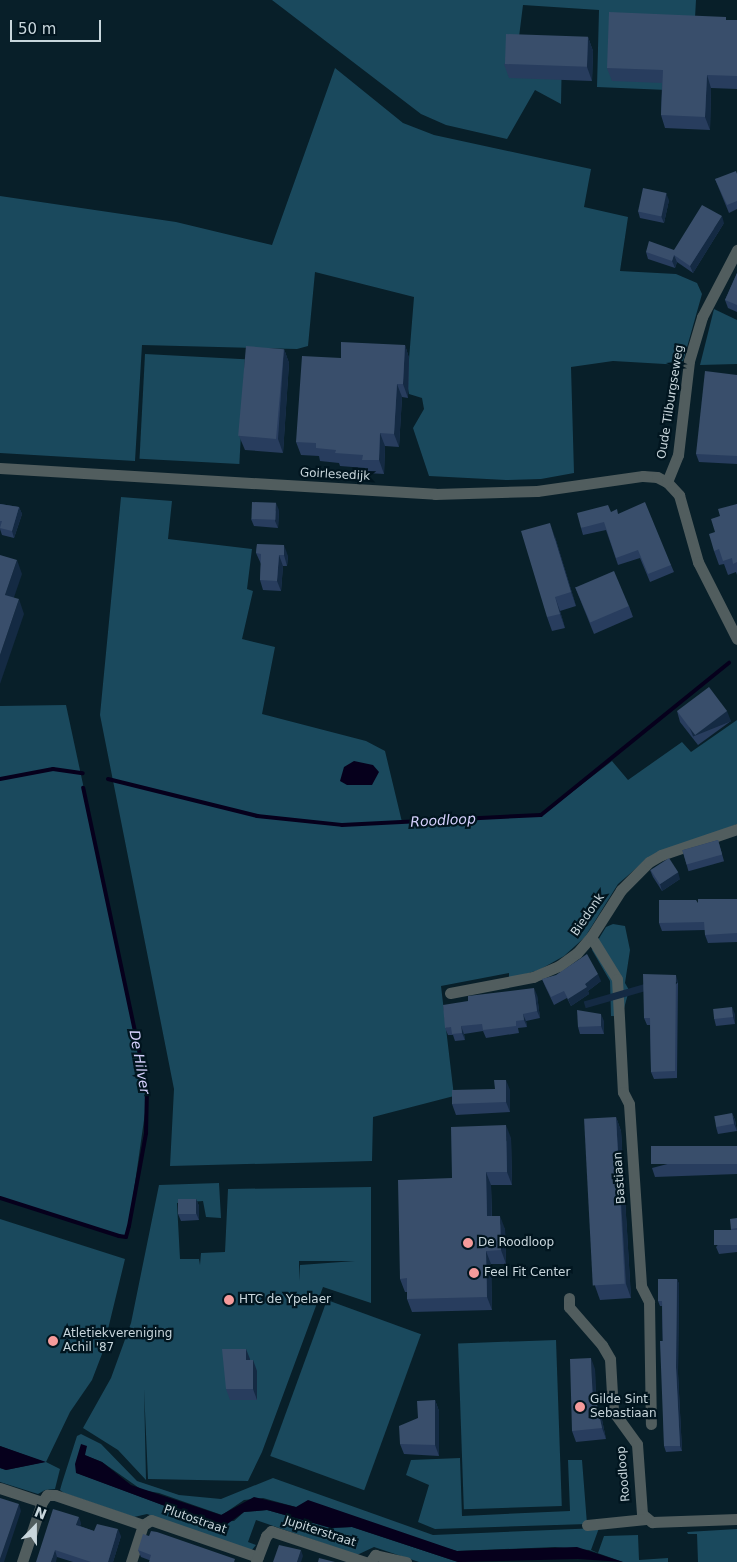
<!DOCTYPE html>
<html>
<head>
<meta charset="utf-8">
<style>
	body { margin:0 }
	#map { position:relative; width:737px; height:1562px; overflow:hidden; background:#081f29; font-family:"DejaVu Sans",sans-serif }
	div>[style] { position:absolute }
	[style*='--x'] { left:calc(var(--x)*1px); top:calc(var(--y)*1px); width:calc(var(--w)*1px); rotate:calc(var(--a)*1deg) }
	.green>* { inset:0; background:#1a495d; transform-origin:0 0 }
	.water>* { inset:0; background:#06001c }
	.stream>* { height:4px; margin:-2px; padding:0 2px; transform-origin:2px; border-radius:2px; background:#06001c }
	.minor>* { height:11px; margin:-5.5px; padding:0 5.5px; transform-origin:5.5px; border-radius:5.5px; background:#515d5e }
	.wall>* { inset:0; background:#283d5e; transform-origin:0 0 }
	.shaded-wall>* { inset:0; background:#142a43; transform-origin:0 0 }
	.building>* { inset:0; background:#394e6b; transform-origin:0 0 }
	.dots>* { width:14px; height:14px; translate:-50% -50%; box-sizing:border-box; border:2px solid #01151f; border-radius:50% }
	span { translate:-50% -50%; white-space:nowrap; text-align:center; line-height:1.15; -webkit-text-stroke:4.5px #01151f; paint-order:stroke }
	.street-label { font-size:12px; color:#c8d6dc }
	.poi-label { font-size:12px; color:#c8d6dc }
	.left { translate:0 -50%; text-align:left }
	.water-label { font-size:14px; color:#d6d1fd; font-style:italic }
	.north { position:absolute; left:10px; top:1502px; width:50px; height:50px; -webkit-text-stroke:4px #01151f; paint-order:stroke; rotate:22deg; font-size:14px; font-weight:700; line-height:20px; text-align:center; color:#c8d6dc }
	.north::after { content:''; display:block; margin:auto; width:18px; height:22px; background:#c8d6dc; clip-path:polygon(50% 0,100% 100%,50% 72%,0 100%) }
	.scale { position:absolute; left:10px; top:20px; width:91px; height:22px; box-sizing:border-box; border:2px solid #c8d6dc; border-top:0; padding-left:6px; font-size:15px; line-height:18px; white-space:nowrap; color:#c8d6dc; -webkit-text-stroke:4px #01151f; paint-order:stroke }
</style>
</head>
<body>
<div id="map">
	<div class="green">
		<i style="clip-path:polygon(272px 0,696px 0,695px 18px,667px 90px,597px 87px,599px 10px,523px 5px,519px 37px,562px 53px,561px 104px,535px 90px,507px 139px,446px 125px,421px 114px)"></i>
		<i style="clip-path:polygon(335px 68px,403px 123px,434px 135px,591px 169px,584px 207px,628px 217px,620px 271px,676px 274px,697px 283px,702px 294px,682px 365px,613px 361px,571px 367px,574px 473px,541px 479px,506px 480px,429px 476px,413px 428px,424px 409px,422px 398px,409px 394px,407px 384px,414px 297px,315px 272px,308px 346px,297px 349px,142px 345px,135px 461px,0 453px,0 196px,176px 222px,272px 245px)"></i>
		<i style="clip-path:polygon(714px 309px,737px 320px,737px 364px,700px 365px)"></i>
		<i style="left:145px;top:354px;width:100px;height:105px;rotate:3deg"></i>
		<i style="clip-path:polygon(121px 497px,172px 501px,168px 539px,252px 549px,247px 589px,253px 591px,242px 639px,275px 647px,262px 714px,366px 741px,385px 751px,402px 822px,541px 816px,612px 761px,628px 780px,682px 742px,691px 752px,737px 720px,737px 824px,640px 865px,618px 884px,585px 937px,564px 956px,539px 970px,509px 979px,509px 973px,441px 986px,454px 1096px,373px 1117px,372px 1161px,170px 1166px,174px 1089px,100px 715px)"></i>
		<i style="clip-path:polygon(66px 705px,146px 1078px,147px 1099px,127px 1239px,0 1199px,0 706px)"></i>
		<i style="clip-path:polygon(613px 924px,625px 926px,630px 950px,625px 983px,629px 990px,622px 1016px,611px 1016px,610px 981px,592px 950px,606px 927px)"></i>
		<i style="clip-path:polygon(evenodd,219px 1183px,221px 1218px,206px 1217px,203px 1201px,177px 1203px,180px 1259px,199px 1259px,200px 1265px,201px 1253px,225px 1252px,228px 1189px,371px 1187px,371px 1303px,323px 1287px,262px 1452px,248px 1481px,148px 1479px,144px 1389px,146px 1480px,118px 1450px,83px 1428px,111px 1378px,131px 1323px,159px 1185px,219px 1183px,299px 1261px,355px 1261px,300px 1265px,299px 1281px,299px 1261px)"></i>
		<i style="clip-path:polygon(0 1219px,125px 1259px,102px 1354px,92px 1380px,70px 1412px,46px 1462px,60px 1469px,55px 1489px,45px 1490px,38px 1494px,0 1482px,0 1468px,6px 1470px,44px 1462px,0 1446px)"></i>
		<i style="left:327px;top:1300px;width:100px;height:166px;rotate:20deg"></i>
		<i style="left:556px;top:1340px;width:166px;height:98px;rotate:88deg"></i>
		<i style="clip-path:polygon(81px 1434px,101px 1444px,137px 1481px,179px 1495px,221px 1499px,273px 1478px,433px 1535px,599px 1528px,591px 1550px,598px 1553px,604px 1536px,638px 1535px,639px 1560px,668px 1558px,668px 1562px,623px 1562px,589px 1550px,555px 1547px,457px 1551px,263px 1498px,244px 1500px,222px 1515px,159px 1493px,142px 1490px,102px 1462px,84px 1455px,77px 1473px,208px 1522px,234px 1521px,244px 1512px,267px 1510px,331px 1528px,352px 1527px,458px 1562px,419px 1562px,374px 1547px,357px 1555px,256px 1520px,248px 1542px,256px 1545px,251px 1551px,147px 1514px,134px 1517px,64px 1493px,60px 1490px,62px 1483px,77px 1436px)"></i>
		<i style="clip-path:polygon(460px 1458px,462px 1516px,570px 1511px,568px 1460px,582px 1460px,587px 1524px,435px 1529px,418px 1522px,429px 1485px,406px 1475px,411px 1460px)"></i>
		<i style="clip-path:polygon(737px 1529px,737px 1562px,698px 1562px,697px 1534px,688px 1534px,687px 1532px)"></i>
	</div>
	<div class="water">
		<i style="clip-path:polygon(354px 761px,373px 765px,379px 772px,372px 785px,347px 785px,340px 781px,344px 767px)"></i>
		<i style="clip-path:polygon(81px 1444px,87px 1446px,85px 1455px,102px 1462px,131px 1485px,221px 1515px,254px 1497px,296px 1507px,308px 1500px,457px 1551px,577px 1547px,623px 1562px,578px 1559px,458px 1562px,352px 1527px,331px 1528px,267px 1510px,244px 1512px,226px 1525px,208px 1522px,76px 1473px,75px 1464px)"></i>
		<i style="clip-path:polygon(0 1446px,46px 1462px,6px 1470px,0 1468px)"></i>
	</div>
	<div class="stream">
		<i style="--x:0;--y:779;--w:54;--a:-10.7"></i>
		<i style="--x:53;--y:769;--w:30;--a:8"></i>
		<i style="--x:108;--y:779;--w:154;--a:13.9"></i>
		<i style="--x:257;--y:816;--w:85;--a:6"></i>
		<i style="--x:342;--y:825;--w:199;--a:-2.9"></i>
		<i style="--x:541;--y:815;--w:242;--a:-39"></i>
		<i style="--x:0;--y:1198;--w:125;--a:17.7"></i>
		<i style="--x:119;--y:1236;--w:7;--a:8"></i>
		<i style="--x:126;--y:1237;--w:11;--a:-75"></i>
		<i style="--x:129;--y:1226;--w:95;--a:-79.6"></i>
		<i style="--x:146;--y:1133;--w:45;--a:-88.7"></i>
		<i style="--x:147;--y:1088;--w:307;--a:-102"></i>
	</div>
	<div class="minor">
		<i style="--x:0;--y:468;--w:436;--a:3.4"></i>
		<i style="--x:435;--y:494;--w:102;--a:-1.7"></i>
		<i style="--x:537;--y:491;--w:107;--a:-8.1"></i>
		<i style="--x:643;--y:476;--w:14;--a:4"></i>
		<i style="--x:657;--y:477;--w:11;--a:27"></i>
		<i style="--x:667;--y:482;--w:18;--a:47"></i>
		<i style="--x:679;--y:495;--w:70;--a:74.2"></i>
		<i style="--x:698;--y:562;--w:86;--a:63.1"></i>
		<i style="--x:667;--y:482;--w:29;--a:-68"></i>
		<i style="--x:678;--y:455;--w:95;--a:-83.3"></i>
		<i style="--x:689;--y:361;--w:46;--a:-73.5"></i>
		<i style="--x:702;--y:317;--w:76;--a:-62.4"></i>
		<i style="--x:591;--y:937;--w:49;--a:58.2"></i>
		<i style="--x:617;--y:979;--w:113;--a:87"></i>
		<i style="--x:623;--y:1092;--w:13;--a:63"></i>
		<i style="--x:629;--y:1104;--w:182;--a:86.2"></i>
		<i style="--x:641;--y:1286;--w:18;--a:63"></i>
		<i style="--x:649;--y:1302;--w:122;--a:89.1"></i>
		<i style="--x:450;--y:993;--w:85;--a:-10.9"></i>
		<i style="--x:533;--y:977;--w:28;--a:-23"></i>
		<i style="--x:559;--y:966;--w:22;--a:-36"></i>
		<i style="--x:577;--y:953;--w:21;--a:-49"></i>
		<i style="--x:591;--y:937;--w:56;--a:-57.4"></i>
		<i style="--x:621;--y:890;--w:40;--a:-45"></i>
		<i style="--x:649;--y:862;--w:14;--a:-30"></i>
		<i style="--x:661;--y:855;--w:80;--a:-18.9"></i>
		<i style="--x:569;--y:1298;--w:9;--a:90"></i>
		<i style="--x:569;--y:1307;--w:50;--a:49"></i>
		<i style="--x:602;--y:1345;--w:16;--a:60"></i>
		<i style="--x:610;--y:1359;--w:52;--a:86.7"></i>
		<i style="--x:613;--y:1411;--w:41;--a:54"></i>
		<i style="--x:637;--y:1444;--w:70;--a:85.9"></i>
		<i style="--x:642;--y:1514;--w:13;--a:39"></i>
		<i style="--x:652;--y:1522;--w:85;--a:-2"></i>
		<i style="--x:0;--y:1488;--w:44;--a:18.4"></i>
		<i style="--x:587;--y:1525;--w:59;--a:-5.8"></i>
		<i style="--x:22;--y:1562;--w:63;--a:-71.6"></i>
		<i style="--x:42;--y:1502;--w:9;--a:-54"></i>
		<i style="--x:47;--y:1495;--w:8;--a:0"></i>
		<i style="--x:55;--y:1495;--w:93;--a:18.8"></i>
		<i style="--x:143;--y:1525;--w:9;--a:-32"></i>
		<i style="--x:151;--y:1520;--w:113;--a:19.1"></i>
		<i style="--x:131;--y:1562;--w:39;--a:-72"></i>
		<i style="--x:256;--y:1562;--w:28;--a:-69"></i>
		<i style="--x:266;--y:1536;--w:7;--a:-45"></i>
		<i style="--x:271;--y:1531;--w:99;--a:18.3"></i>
		<i style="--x:370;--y:1562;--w:9;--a:-54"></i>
		<i style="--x:375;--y:1555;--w:32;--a:13"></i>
	</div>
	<div class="wall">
		<i style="clip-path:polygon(727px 20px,737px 20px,737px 89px,711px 88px,710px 130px,665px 128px,661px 115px,662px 83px,612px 81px,607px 68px)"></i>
		<i style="clip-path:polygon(588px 37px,593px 51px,592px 81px,509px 78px,504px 64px)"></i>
		<i style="clip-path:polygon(737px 174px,737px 209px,729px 213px,715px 179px)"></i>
		<i style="clip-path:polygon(669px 200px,664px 223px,640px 218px,638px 211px)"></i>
		<i style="clip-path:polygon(724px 223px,693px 273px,677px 262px,675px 268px,648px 259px,646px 252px,674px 250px)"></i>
		<i style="clip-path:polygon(737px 273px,737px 312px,728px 308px,725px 300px)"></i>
		<i style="clip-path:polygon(405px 345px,409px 358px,408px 398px,402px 397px,399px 447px,385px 446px,384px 474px,367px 473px,365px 468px,340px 466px,339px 463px,320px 461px,319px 456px,301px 455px,296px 442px,341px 358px)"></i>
		<i style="clip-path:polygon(284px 349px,289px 363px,283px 453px,245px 450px,239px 436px)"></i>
		<i style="clip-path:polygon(737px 375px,737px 464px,699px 462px,696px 454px)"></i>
		<i style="clip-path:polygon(0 504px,19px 507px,22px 514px,14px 538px,2px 535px,0 529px)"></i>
		<i style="clip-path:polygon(737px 504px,737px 575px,736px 572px,728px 575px,724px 564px,719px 565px,714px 551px,715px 532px,720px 516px)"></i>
		<i style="clip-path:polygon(279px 510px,278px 528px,254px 526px,251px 519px)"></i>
		<i style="clip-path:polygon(611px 512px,618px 514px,671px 565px,674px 572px,650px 582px,640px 558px,618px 565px,606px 530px,583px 535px,581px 528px)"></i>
		<i style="clip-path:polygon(555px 537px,576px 606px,560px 611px,565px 628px,552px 631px,547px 617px)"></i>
		<i style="clip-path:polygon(257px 544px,288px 556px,287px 566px,283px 566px,281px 591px,263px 590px,260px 580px,261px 564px,256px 553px)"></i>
		<i style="clip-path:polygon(575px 587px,629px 606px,633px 617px,594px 634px)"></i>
		<i style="clip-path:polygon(677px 711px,731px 721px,698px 745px,680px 722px)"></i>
		<i style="left:718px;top:840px;width:22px;height:37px;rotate:74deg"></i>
		<i style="clip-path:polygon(650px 870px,680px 879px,662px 891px,653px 877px)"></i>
		<i style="clip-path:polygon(737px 899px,737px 942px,708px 943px,705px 935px,705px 930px,662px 931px,659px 923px,698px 903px)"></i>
		<i style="clip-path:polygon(542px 979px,601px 981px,588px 991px,589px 994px,571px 1006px,567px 998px,554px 1005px,545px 986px)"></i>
		<i style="clip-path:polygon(678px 982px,677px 1078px,654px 1079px,651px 1072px,650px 1025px,647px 1025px,644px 1018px)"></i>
		<i style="clip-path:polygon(537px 995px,540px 1018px,526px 1021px,527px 1027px,518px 1028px,519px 1033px,486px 1038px,483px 1031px,464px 1034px,465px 1040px,455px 1041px,453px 1035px,448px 1035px,445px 1028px)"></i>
		<i style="clip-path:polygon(735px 1014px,735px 1024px,716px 1026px,714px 1018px)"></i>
		<i style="clip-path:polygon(604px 1021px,604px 1034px,580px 1034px,578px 1027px)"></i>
		<i style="clip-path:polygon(510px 1090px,510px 1112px,456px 1115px,452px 1104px)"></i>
		<i style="clip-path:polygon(732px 1113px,735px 1120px,737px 1131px,718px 1134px,716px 1127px)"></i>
		<i style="clip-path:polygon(616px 1117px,621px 1131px,631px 1298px,600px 1300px,595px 1286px)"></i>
		<i style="clip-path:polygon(511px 1138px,512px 1185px,491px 1185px,492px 1216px,505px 1229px,506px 1264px,491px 1264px,492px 1310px,412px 1312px,407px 1299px,407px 1292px,405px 1292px,400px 1279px,452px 1178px)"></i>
		<i style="clip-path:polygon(737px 1146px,737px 1174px,655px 1177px,652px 1168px)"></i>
		<i style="clip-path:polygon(196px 1199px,199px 1206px,199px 1220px,181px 1221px,178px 1214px)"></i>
		<i style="clip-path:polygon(737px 1218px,737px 1252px,719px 1254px,716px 1247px,731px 1230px,731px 1229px)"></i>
		<i style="clip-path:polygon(677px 1279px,679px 1284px,678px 1373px,682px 1451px,666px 1452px,664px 1446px,662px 1306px,660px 1306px,658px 1301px)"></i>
		<i style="clip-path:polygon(246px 1349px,250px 1360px,253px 1360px,257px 1371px,257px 1400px,230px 1400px,226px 1389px)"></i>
		<i style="clip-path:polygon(595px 1369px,596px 1405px,597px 1405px,601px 1415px,606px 1439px,576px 1442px,572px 1431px)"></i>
		<i style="clip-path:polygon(435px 1400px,439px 1411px,439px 1456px,404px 1454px,400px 1444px,418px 1418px)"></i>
		<i style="clip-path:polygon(81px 1523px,80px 1526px,94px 1531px,121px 1536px,113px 1562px,73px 1562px,57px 1557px,36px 1562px)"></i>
		<i style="clip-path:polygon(138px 1550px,236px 1562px,149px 1560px,141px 1557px)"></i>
	</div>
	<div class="shaded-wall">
		<i style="clip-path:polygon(588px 37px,593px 51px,592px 81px,587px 67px)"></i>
		<i style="clip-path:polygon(707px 75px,711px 88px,710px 130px,705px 117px)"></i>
		<i style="clip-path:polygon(666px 193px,669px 200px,664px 223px,661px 216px)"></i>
		<i style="clip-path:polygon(722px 216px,724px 223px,693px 273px,690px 266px)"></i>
		<i style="clip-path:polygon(674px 255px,677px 262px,675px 268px,672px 261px)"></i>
		<i style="clip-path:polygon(405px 345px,409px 358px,408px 398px,403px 384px)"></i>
		<i style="clip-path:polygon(284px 349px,289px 363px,283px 453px,278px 439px)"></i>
		<i style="clip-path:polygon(397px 384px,402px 397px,399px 447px,394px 434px)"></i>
		<i style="clip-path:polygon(380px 433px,385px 446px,384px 474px,379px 460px)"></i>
		<i style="clip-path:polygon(276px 503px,279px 510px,278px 528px,275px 521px)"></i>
		<i style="clip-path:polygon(19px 507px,22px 514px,14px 538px,12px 531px)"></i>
		<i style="clip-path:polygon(550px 523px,555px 537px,576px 606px,571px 592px)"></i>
		<i style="clip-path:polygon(284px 545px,288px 556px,287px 566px,284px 555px)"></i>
		<i style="clip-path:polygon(279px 555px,283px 566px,281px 591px,277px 581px)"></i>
		<i style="clip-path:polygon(17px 560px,22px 574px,10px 609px,5px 595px)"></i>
		<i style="clip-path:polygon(555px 597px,560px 611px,565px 628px,560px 614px)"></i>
		<i style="clip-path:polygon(19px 599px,24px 614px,0 684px,0 655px)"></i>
		<i style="left:727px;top:711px;width:11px;height:41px;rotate:68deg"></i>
		<i style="clip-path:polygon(678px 872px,680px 879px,662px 891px,660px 884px)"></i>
		<i style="clip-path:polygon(598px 974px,601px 981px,588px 991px,589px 994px,571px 1006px,568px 999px,585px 984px)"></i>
		<i style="left:676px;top:975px;width:7px;height:96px;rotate:74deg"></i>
		<i style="clip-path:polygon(534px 988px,537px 995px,540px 1018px,537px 1011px)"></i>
		<i style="clip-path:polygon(732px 1007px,735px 1014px,735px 1024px,733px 1017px)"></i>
		<i style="clip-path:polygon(523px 1014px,526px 1021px,527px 1027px,524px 1020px)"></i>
		<i style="clip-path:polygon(601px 1014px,604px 1021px,604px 1034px,601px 1026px)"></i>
		<i style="clip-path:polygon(461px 1026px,464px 1034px,465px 1040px,462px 1033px)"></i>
		<i style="clip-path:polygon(506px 1080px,510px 1090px,510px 1112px,506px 1102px)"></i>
		<i style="clip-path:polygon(732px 1113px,735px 1120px,737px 1131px,734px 1124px)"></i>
		<i style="clip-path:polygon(616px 1117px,621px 1131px,631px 1298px,626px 1284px)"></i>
		<i style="clip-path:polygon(506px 1125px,511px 1138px,512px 1185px,507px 1172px)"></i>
		<i style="clip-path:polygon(486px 1172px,491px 1185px,492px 1230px,487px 1216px)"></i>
		<i style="clip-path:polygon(196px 1199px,199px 1206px,199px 1220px,196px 1213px)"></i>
		<i style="clip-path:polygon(500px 1216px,505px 1229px,506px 1264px,501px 1250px)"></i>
		<i style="clip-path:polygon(486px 1251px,491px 1264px,492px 1310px,487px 1297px)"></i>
		<i style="clip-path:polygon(677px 1279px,679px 1284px,678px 1373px,682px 1451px,680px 1446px,676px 1367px)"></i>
		<i style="clip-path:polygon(246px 1349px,250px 1359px,250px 1371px,246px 1360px)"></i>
		<i style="clip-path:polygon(591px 1358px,595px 1369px,596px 1416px,593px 1405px)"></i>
		<i style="clip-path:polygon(253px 1360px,257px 1371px,257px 1400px,253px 1389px)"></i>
		<i style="clip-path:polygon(435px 1400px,439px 1411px,439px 1456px,435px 1445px)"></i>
		<i style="clip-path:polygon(597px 1405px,601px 1415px,606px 1439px,602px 1428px)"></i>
		<i style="clip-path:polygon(19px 1504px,21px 1511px,4px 1562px,0 1562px,0 1559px)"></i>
		<i style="clip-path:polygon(79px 1517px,81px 1523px,78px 1532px,76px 1525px)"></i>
		<i style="clip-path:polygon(118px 1529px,121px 1536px,113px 1562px,108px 1562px)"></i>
		<i style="clip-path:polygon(55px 1550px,57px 1557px,56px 1562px,51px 1562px)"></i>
		<i style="clip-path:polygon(301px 1550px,303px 1556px,301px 1562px,297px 1562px)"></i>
	</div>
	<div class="building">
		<i style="clip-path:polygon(609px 12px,726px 17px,726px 20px,737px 20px,737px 76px,707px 75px,705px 117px,661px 115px,663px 70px,607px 68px)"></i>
		<i style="left:506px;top:34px;width:82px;height:30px;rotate:2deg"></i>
		<i style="clip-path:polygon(736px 171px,737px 174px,737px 201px,727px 205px,715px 179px)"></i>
		<i style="left:643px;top:188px;width:24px;height:24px;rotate:12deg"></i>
		<i style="clip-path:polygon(702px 205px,722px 216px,690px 266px,674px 255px,672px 261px,646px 252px,649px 241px,674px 250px)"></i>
		<i style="clip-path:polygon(737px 273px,737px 305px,725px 300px)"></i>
		<i style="clip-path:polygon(341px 342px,405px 345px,403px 384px,397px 384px,394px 434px,380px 433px,379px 460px,362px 460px,363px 455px,335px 453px,336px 450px,316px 448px,316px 443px,296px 442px,302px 356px,341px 358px)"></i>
		<i style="left:246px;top:346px;width:38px;height:90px;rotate:5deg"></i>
		<i style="clip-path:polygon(705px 371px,737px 375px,737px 456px,696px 454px)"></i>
		<i style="left:252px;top:502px;width:24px;height:17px;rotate:2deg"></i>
		<i style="clip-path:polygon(645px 502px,671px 565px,648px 574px,638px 550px,616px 558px,604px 522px,581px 528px,577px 513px,608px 505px,611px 512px,617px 509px,618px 514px)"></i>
		<i style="clip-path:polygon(0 504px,19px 507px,12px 531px,0 528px,2px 521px,0 521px)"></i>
		<i style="clip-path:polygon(737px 504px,737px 562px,733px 564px,732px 558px,723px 561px,719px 549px,714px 551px,709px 534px,715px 532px,711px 519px,720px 516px,718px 509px)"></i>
		<i style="clip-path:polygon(550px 523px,571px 592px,555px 597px,560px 614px,547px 617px,521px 531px)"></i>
		<i style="clip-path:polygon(257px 544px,284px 545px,284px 555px,279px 555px,277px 581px,260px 580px,261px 554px,256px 553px)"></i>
		<i style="clip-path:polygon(0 555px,17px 560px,5px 595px,19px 599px,0 655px)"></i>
		<i style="left:614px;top:571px;width:38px;height:42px;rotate:67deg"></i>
		<i style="left:709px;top:687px;width:30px;height:40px;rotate:53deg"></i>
		<i style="left:718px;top:840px;width:15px;height:37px;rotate:74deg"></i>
		<i style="left:669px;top:858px;width:17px;height:22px;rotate:57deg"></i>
		<i style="clip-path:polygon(698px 899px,737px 899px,737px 933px,705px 935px,704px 922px,659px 923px,659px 900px,696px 900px,698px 903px)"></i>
		<i style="clip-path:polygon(587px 954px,598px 974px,585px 984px,587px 987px,568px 999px,564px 991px,551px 997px,542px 979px,556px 975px)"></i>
		<i style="clip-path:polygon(643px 974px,676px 975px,675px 1071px,651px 1072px,650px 1018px,644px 1018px)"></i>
		<i style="clip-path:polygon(534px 988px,537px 1011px,523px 1014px,524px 1020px,516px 1021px,516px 1026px,483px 1030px,482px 1024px,461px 1026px,462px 1033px,452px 1034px,451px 1027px,445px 1028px,443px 1005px,468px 1001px,468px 996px)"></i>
		<i style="left:732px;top:1007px;width:10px;height:19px;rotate:84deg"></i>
		<i style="clip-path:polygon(577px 1010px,601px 1014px,601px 1026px,578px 1027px)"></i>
		<i style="clip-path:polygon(494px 1080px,506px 1080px,506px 1102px,452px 1104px,452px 1090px,495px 1089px)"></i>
		<i style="left:732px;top:1113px;width:11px;height:18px;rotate:80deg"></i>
		<i style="left:616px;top:1117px;width:167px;height:32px;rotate:87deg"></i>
		<i style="clip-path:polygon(506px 1125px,507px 1172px,486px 1172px,487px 1216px,500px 1216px,501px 1250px,486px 1251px,487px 1297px,407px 1299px,407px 1278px,400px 1279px,398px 1180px,452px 1178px,451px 1127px)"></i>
		<i style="left:737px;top:1146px;width:18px;height:86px;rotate:90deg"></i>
		<i style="left:178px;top:1199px;width:18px;height:15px"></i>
		<i style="clip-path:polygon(737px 1218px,737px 1228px,731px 1229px,730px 1219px)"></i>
		<i style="left:737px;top:1230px;width:15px;height:23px;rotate:90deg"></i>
		<i style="clip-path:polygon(658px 1279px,677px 1279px,676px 1367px,680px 1446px,664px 1446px,660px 1341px,663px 1341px,662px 1301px,658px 1301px)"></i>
		<i style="clip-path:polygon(222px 1349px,246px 1349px,246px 1360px,253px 1360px,253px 1389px,226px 1389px)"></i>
		<i style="clip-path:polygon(591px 1358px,593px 1405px,597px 1405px,602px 1428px,572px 1431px,570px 1359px)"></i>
		<i style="clip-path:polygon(435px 1400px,435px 1445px,400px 1444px,399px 1426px,418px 1418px,417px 1401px)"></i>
		<i style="clip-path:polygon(0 1498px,19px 1504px,0 1559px)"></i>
		<i style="clip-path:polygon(53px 1509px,79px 1517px,76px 1525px,94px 1531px,97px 1524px,118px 1529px,108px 1562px,91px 1562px,55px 1550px,51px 1562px,36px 1562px)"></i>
		<i style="clip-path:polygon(151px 1531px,157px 1532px,235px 1559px,234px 1562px,149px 1562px,151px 1555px,138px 1550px,143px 1534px,149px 1536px)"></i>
		<i style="clip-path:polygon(279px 1545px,301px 1550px,297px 1562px,273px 1562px)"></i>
		<i style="clip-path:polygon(319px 1558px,335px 1562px,318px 1562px)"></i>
	</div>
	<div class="dots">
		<i style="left:468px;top:1243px;background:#f59b9b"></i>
		<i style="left:474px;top:1273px;background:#f59b9b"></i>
		<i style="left:229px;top:1300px;background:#f59b9b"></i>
		<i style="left:53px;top:1341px;background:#f59b9b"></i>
		<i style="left:580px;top:1407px;background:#f59b9b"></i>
	</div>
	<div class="street-label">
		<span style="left:671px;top:402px;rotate:-81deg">Oude Tilburgseweg</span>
		<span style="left:335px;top:475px;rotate:3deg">Goirlesedijk</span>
		<span style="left:588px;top:915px;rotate:-55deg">Biedonk</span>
		<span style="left:620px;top:1178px;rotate:-94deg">Bastiaan</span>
		<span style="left:624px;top:1474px;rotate:-95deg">Roodloop</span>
		<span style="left:195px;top:1520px;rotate:19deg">Plutostraat</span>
		<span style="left:320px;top:1532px;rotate:18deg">Jupiterstraat</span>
	</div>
	<div class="poi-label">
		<span class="left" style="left:478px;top:1243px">De Roodloop</span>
		<span class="left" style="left:484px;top:1273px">Feel Fit Center</span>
		<span class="left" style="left:239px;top:1300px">HTC de Ypelaer</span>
		<span class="left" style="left:63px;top:1341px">Atletiekvereniging<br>Achil '87</span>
		<span class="left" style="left:590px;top:1407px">Gilde Sint<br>Sebastiaan</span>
	</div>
	<div class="water-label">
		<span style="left:443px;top:820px;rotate:-3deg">Roodloop</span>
		<span style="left:140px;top:1062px;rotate:80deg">De Hilver</span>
	</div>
	<div class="north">N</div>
	<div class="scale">50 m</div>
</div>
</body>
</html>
